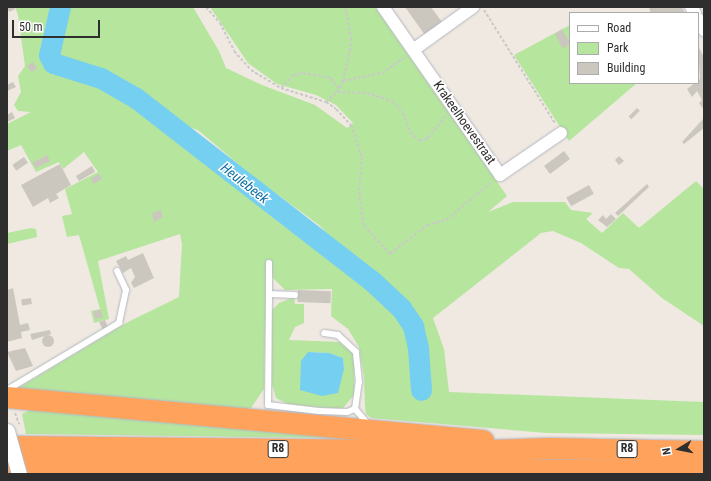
<!DOCTYPE html>
<html>
<head>
<meta charset="utf-8">
<style>
	body { margin:0 }
	#map { position:relative; width:711px; height:481px; overflow:hidden; background:#efe9e1; font-family:"Roboto Condensed",sans-serif }
	div>[style] { position:absolute }
	[style*='--x'] { left:calc(var(--x)*1px); top:calc(var(--y)*1px); width:calc(var(--w)*1px); rotate:calc(var(--a)*1deg) }
	.green>* { inset:0; background:#b6e59e }
	.water>* { inset:0; background:#75cff0 }
	.river>* { height:21px; margin:-10.5px; padding:0 10.5px; transform-origin:10.5px; border-radius:10.5px; background:#75cff0 }
	.building>* { inset:0; background:#cbc7bf; transform-origin:0 0 }
	.round { border-radius:50% }
	.path>* { height:2px; margin-top:-1px; transform-origin:0; background:repeating-linear-gradient(90deg,#c9c9c9 0 3px,transparent 0 5px) }
	.roads { filter:drop-shadow(0 0 1px #b4b7c1) drop-shadow(0 0 1px #b4b7c1) }
	.service>* { height:6px; margin:-3px; padding:0 3px; transform-origin:3px; border-radius:3px; background:#fff }
	.minor>* { height:12px; margin:-6px; padding:0 6px; transform-origin:6px; border-radius:6px; background:#fff }
	.motorway>* { height:21px; margin:-10.5px; padding:0 10.5px; transform-origin:10.5px; border-radius:10.5px; background:#ffa35c }
	.bridges { filter:drop-shadow(0 0 1px #b4b7c1) drop-shadow(0 0 1px #b4b7c1) }
	.tertiary-bridge>* { height:15px; margin:-7.5px; padding:0 7.5px; transform-origin:7.5px; border-radius:7.5px; background:#fff }
	span { translate:-50% -50%; white-space:nowrap; text-align:center; line-height:1.15; -webkit-text-stroke:3px #fff; paint-order:stroke }
	.shield-label span { padding:1px 3px; background:#fff; border:1px solid; border-radius:3px; -webkit-text-stroke-width:0 }
	.shield-label { font-size:12px; color:#2e2e2e; font-weight:700 }
	.street-label { font-size:13px; color:#2e2e2e }
	.water-label { font-size:14px; color:#0d6fa3; font-style:italic }
	.frame { position:absolute; inset:0; border:8px solid #2e2e2e; pointer-events:none }
	.legend { position:absolute; left:569px; top:12px; width:130px; height:72px; box-sizing:border-box; background:#fff; border:1px solid #ababab; margin:0; padding:5px 7px; list-style:none; font-size:12px; color:#2e2e2e }
	.legend li { display:flex; align-items:center; gap:8px; height:20px }
	.legend b { width:20px; border:1px solid #ababab }
	.north { position:absolute; left:659px; top:429px; width:40px; height:40px; -webkit-text-stroke:3px #fff; paint-order:stroke; rotate:260deg; font-size:11px; font-weight:700; line-height:16px; text-align:center; color:#2e2e2e }
	.north::after { content:''; display:block; margin:auto; width:14px; height:18px; background:#2e2e2e; clip-path:polygon(50% 0,100% 100%,50% 72%,0 100%) }
	.scale { position:absolute; left:12px; top:20px; width:88px; height:18px; box-sizing:border-box; border:2px solid #2e2e2e; border-top:0; padding-left:5px; font-size:12px; line-height:14px; white-space:nowrap; color:#2e2e2e; -webkit-text-stroke:3px #fff; paint-order:stroke }
</style>
</head>
<body>
<div id="map">
	<div class="green">
		<i style="clip-path:polygon(evenodd,15px 7px,193px 7px,219px 51px,226px 68px,262px 85px,315px 105px,347px 128px,353px 123px,336px 105px,316px 95px,277px 84px,248px 63px,210px 7px,375px 7px,507px 196px,488px 212px,513px 202px,565px 202px,571px 210px,593px 213px,586px 219px,602px 233px,623px 213px,639px 228px,696px 181px,704px 189px,704px 326px,662px 298px,629px 269px,619px 268px,581px 243px,553px 231px,541px 233px,433px 318px,444px 349px,449px 392px,704px 402px,704px 435px,547px 433px,371px 418px,366px 414px,365px 407px,364px 377px,359px 347px,348px 329px,331px 316px,332px 289px,285px 290px,273px 278px,271px 260px,266px 260px,264px 389px,251px 408px,239px 411px,15px 390px,128px 322px,179px 297px,182px 244px,180px 234px,98px 261px,109px 319px,94px 323px,91px 311px,100px 309px,79px 235px,67px 237px,62px 216px,72px 214px,65px 189px,98px 172px,84px 152px,63px 169px,59px 162px,36px 172px,21px 145px,7px 151px,7px 124px,31px 112px,18px 111px,14px 105px,21px 92px,18px 76px,25px 66px,18px 15px,15px 7px,53px 10px,65px 12px,56px 50px,59px 56px,117px 79px,145px 96px,170px 121px,198px 130px,251px 175px,319px 225px,347px 254px,397px 297px,418px 326px,423px 341px,427px 392px,414px 393px,411px 347px,404px 324px,392px 307px,276px 220px,124px 95px,96px 80px,45px 64px,53px 10px)"></i>
		<i style="clip-path:polygon(570px 25px,570px 83px,637px 83px,569px 141px,514px 55px)"></i>
		<i style="clip-path:polygon(31px 228px,36px 229px,37px 237px,7px 244px,7px 233px)"></i>
		<i style="clip-path:polygon(evenodd,294px 297px,295px 304px,304px 304px,304px 323px,295px 327px,289px 340px,339px 342px,354px 354px,354px 395px,343px 408px,336px 409px,288px 404px,276px 398px,272px 384px,272px 310px,279px 303px,294px 297px,308px 352px,329px 353px,343px 358px,344px 369px,308px 352px)"></i>
		<i style="clip-path:polygon(31px 409px,413px 439px,26px 434px,22px 414px)"></i>
	</div>
	<div class="water">
		<i style="clip-path:polygon(308px 352px,329px 353px,343px 358px,344px 369px,338px 393px,322px 396px,300px 390px,301px 361px)"></i>
	</div>
	<div class="river">
		<i style="--x:60;--y:7;--w:49;--a:102.9"></i>
		<i style="--x:49;--y:55;--w:9;--a:63"></i>
		<i style="--x:53;--y:63;--w:50;--a:17.4"></i>
		<i style="--x:101;--y:78;--w:40;--a:29.7"></i>
		<i style="--x:136;--y:98;--w:299;--a:37.8"></i>
		<i style="--x:372;--y:281;--w:40;--a:43"></i>
		<i style="--x:401;--y:308;--w:22;--a:56"></i>
		<i style="--x:413;--y:326;--w:23;--a:77"></i>
		<i style="--x:418;--y:348;--w:42;--a:85.9"></i>
	</div>
	<div class="building">
		<i style="clip-path:polygon(7px 7px,14px 7px,15px 9px,9px 12px)"></i>
		<i style="clip-path:polygon(405px 7px,431px 7px,442px 22px,425px 35px)"></i>
		<i style="clip-path:polygon(652px 7px,682px 7px,685px 13px,651px 13px,649px 9px)"></i>
		<i style="clip-path:polygon(562px 29px,570px 43px,563px 49px,555px 34px)"></i>
		<i style="clip-path:polygon(698px 46px,704px 57px,704px 110px,699px 103px,702px 100px,697px 91px,692px 97px,687px 89px,700px 79px)"></i>
		<i style="clip-path:polygon(33px 62px,37px 69px,31px 72px,27px 66px)"></i>
		<i style="clip-path:polygon(13px 82px,16px 87px,7px 91px,7px 85px)"></i>
		<i style="left:637px;top:108px;width:4px;height:12px;rotate:45deg"></i>
		<i style="clip-path:polygon(12px 112px,15px 118px,7px 122px,7px 115px)"></i>
		<i style="clip-path:polygon(703px 119px,704px 128px,684px 144px,682px 142px)"></i>
		<i style="left:564px;top:151px;width:10px;height:25px;rotate:53deg"></i>
		<i style="clip-path:polygon(47px 155px,50px 161px,36px 168px,32px 163px)"></i>
		<i style="clip-path:polygon(619px 156px,624px 161px,619px 165px,615px 160px)"></i>
		<i style="left:24px;top:157px;width:7px;height:14px;rotate:56deg"></i>
		<i style="clip-path:polygon(60px 164px,71px 185px,56px 194px,59px 198px,50px 203px,48px 198px,33px 207px,21px 185px)"></i>
		<i style="clip-path:polygon(92px 166px,95px 172px,79px 181px,76px 176px)"></i>
		<i style="clip-path:polygon(99px 174px,102px 179px,93px 184px,91px 178px)"></i>
		<i style="clip-path:polygon(647px 184px,649px 187px,618px 216px,615px 213px)"></i>
		<i style="left:589px;top:185px;width:10px;height:26px;rotate:61deg"></i>
		<i style="clip-path:polygon(161px 210px,163px 217px,154px 222px,152px 213px)"></i>
		<i style="clip-path:polygon(611px 214px,616px 219px,607px 227px,598px 220px,603px 215px,606px 219px)"></i>
		<i style="clip-path:polygon(143px 253px,154px 278px,134px 288px,131px 283px,135px 277px,131px 268px,123px 273px,116px 261px,126px 256px,128px 260px)"></i>
		<i style="clip-path:polygon(13px 288px,20px 325px,28px 323px,30px 330px,21px 332px,22px 338px,7px 342px,7px 290px)"></i>
		<i style="left:298px;top:290px;width:33px;height:12px;rotate:2deg"></i>
		<i style="left:31px;top:298px;width:6px;height:10px;rotate:81deg"></i>
		<i style="clip-path:polygon(101px 310px,103px 317px,95px 319px,93px 311px)"></i>
		<i style="clip-path:polygon(105px 320px,108px 327px,103px 330px,99px 322px)"></i>
		<i style="clip-path:polygon(50px 330px,51px 334px,32px 340px,30px 334px)"></i>
		<i class="round" style="left:42px;top:335px;width:12px;height:12px"></i>
		<i style="clip-path:polygon(25px 348px,33px 366px,16px 371px,7px 352px)"></i>
	</div>
	<div class="path">
		<i style="--x:206;--y:7;--w:21;--a:49"></i>
		<i style="--x:220;--y:23;--w:31;--a:63"></i>
		<i style="--x:234;--y:51;--w:25;--a:48"></i>
		<i style="--x:251;--y:70;--w:35;--a:31"></i>
		<i style="--x:281;--y:88;--w:47;--a:17.3"></i>
		<i style="--x:326;--y:102;--w:12;--a:35"></i>
		<i style="--x:336;--y:109;--w:22;--a:47"></i>
		<i style="--x:351;--y:125;--w:34;--a:71"></i>
		<i style="--x:362;--y:157;--w:35;--a:95"></i>
		<i style="--x:359;--y:192;--w:34;--a:82"></i>
		<i style="--x:364;--y:226;--w:38;--a:47"></i>
		<i style="--x:390;--y:254;--w:47;--a:-38.1"></i>
		<i style="--x:427;--y:225;--w:20;--a:-15"></i>
		<i style="--x:446;--y:220;--w:60;--a:-39.6"></i>
		<i style="--x:484;--y:10;--w:133;--a:57.9"></i>
		<i style="--x:343;--y:81;--w:40;--a:-12"></i>
		<i style="--x:382;--y:73;--w:27;--a:-34"></i>
		<i style="--x:281;--y:88;--w:18;--a:-45"></i>
		<i style="--x:294;--y:75;--w:9;--a:-13"></i>
		<i style="--x:303;--y:73;--w:28;--a:10"></i>
		<i style="--x:331;--y:78;--w:13;--a:51"></i>
		<i style="--x:337;--y:92;--w:30;--a:2"></i>
		<i style="--x:367;--y:93;--w:26;--a:18"></i>
		<i style="--x:392;--y:101;--w:16;--a:47"></i>
		<i style="--x:403;--y:113;--w:20;--a:70"></i>
		<i style="--x:410;--y:132;--w:13;--a:42"></i>
		<i style="--x:420;--y:141;--w:9;--a:-21"></i>
		<i style="--x:428;--y:138;--w:28;--a:-51"></i>
		<i style="--x:326;--y:102;--w:15;--a:-42"></i>
		<i style="--x:337;--y:92;--w:13;--a:-61"></i>
		<i style="--x:343;--y:81;--w:31;--a:-77"></i>
		<i style="--x:350;--y:51;--w:11;--a:-85"></i>
		<i style="--x:351;--y:40;--w:34;--a:-100"></i>
		<i style="--x:15;--y:413;--w:12;--a:70"></i>
	</div>
	<div class="roads">
		<div class="service">
			<i style="--x:269;--y:294;--w:31;--a:-90"></i>
			<i style="--x:295;--y:295;--w:26;--a:-178"></i>
			<i style="--x:269;--y:294;--w:111;--a:90.5"></i>
			<i style="--x:268;--y:405;--w:51;--a:6.7"></i>
			<i style="--x:319;--y:411;--w:28;--a:2"></i>
			<i style="--x:347;--y:412;--w:9;--a:-21"></i>
			<i style="--x:355;--y:409;--w:27;--a:-82"></i>
			<i style="--x:359;--y:382;--w:30;--a:-96"></i>
			<i style="--x:356;--y:352;--w:25;--a:-137"></i>
			<i style="--x:338;--y:335;--w:14;--a:-172"></i>
			<i style="--x:7;--y:390;--w:131;--a:-30.9"></i>
			<i style="--x:119;--y:323;--w:34;--a:-78"></i>
			<i style="--x:126;--y:290;--w:21;--a:-115"></i>
			<i style="--x:355;--y:409;--w:20;--a:49"></i>
		</div>
		<div class="minor">
			<i style="--x:383;--y:7;--w:205;--a:55.1"></i>
			<i style="--x:500;--y:175;--w:74;--a:-34.5"></i>
			<i style="--x:691;--y:7;--w:7;--a:56"></i>
			<i style="--x:698;--y:19;--w:13;--a:61"></i>
			<i style="--x:413;--y:50;--w:74;--a:-35.6"></i>
		</div>
		<div class="motorway">
			<i style="--x:7;--y:397;--w:478;--a:5.2"></i>
			<i style="--x:7;--y:446;--w:449;--a:0.6"></i>
			<i style="--x:456;--y:451;--w:93;--a:-1.8"></i>
			<i style="--x:549;--y:448;--w:155;--a:1.1"></i>
			<i style="--x:7;--y:465;--w:697;--a:0.49"></i>
		</div>
	</div>
	<div class="bridges">
		<div class="tertiary-bridge">
			<i style="--x:7;--y:431;--w:45;--a:74.4"></i>
		</div>
	</div>
	<div class="shield-label">
		<span style="left:278px;top:449px">R8</span>
		<span style="left:627px;top:449px">R8</span>
	</div>
	<div class="street-label">
		<span style="left:464px;top:123px;rotate:55deg">Krakeelhoevestraat</span>
	</div>
	<div class="water-label">
		<span style="left:245px;top:183px;rotate:38deg">Heulebeek</span>
	</div>
	<div class="frame"></div>
	<ul class="legend">
	<li><b style="height:5px;background:#fff"></b>Road</li>
	<li><b style="height:11px;background:#b6e59e"></b>Park</li>
	<li><b style="height:11px;background:#cbc7bf"></b>Building</li>
	</ul>
	<div class="north">N</div>
	<div class="scale">50 m</div>
</div>
</body>
</html>
